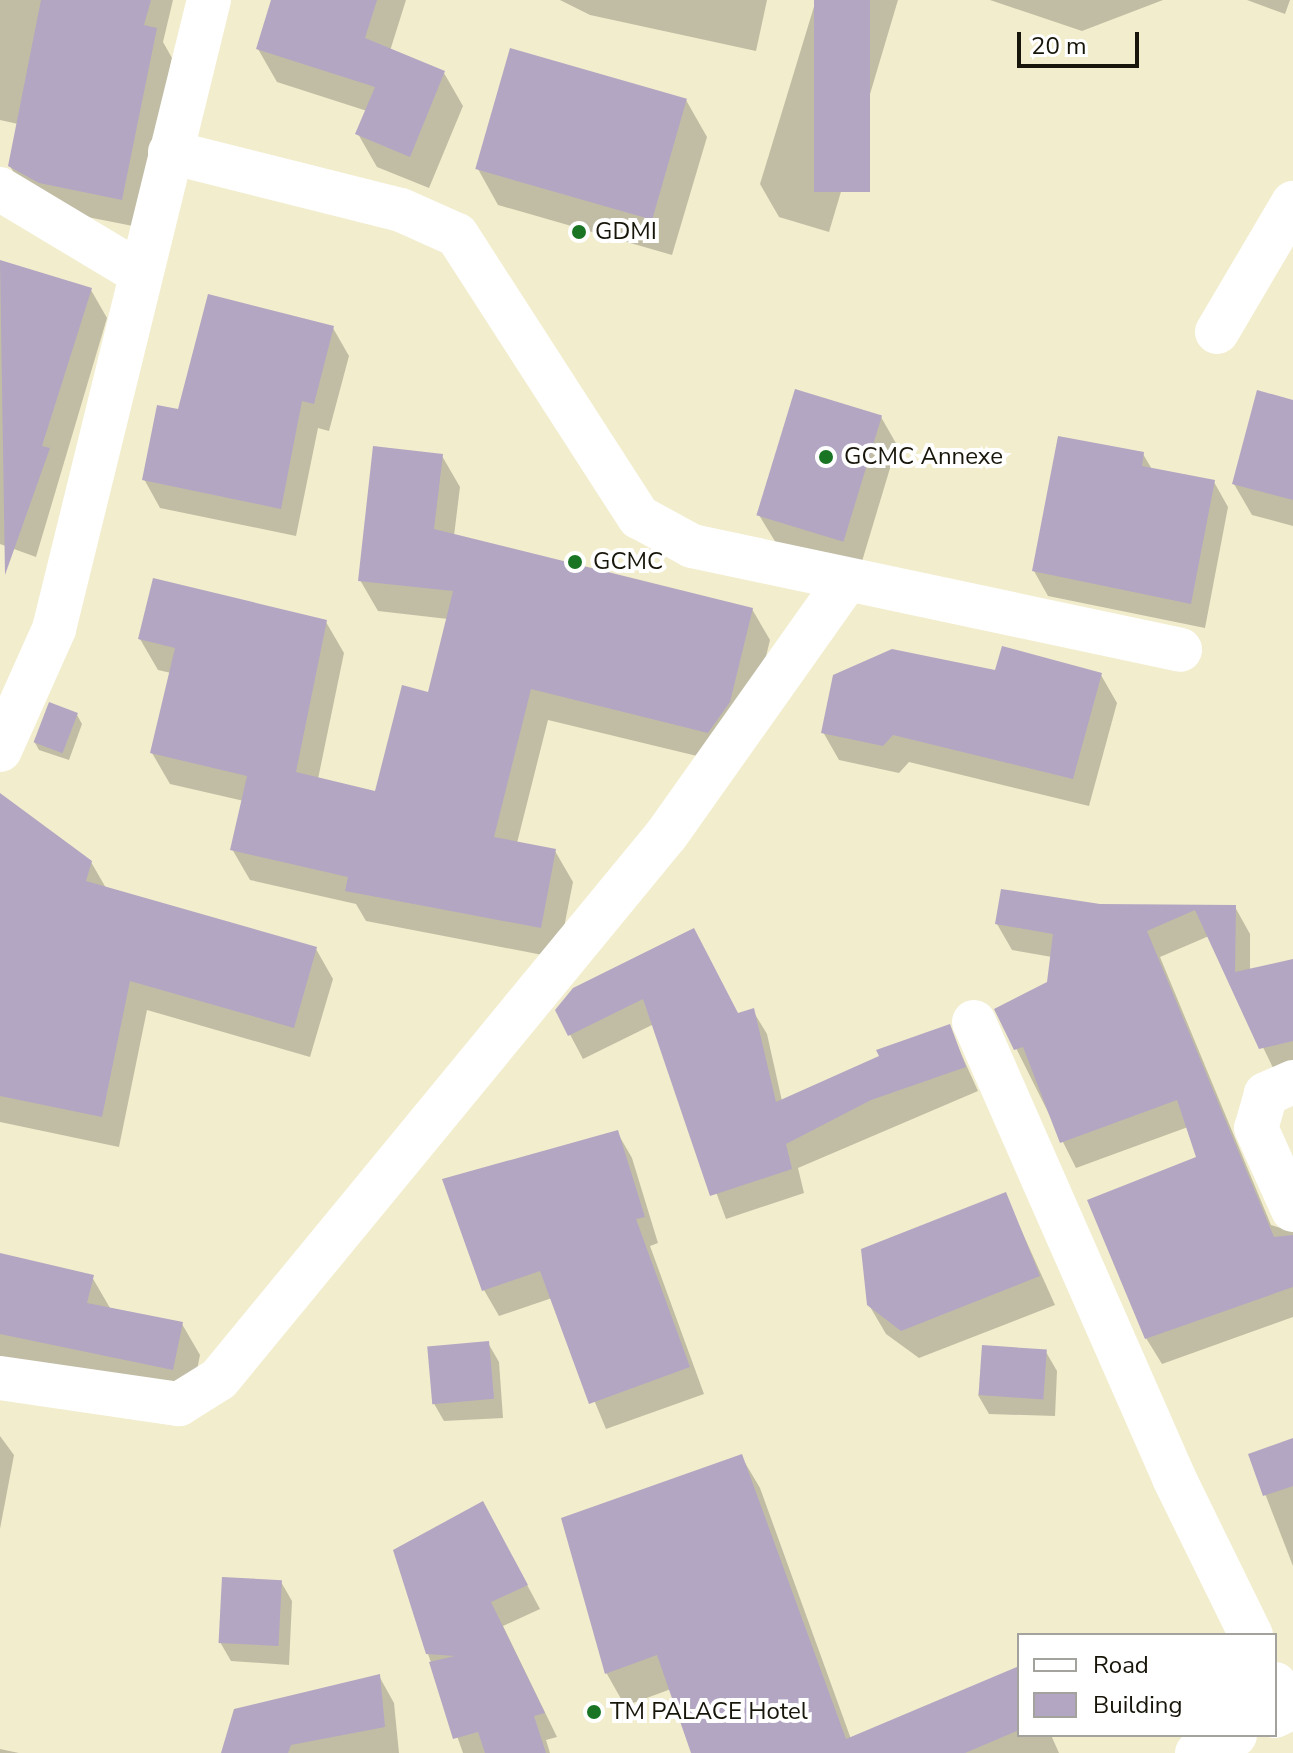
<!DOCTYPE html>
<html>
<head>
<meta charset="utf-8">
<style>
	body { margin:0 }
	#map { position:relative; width:1293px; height:1753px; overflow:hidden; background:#f2edcd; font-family:"Nunito Sans",sans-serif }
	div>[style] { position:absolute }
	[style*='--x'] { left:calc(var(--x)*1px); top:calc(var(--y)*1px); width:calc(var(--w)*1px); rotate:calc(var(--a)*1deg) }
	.shadow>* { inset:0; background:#0003 }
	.building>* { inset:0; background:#b3a6c2; transform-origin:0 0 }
	.street>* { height:44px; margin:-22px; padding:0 22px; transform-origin:22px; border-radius:22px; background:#fff }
	.secondary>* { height:44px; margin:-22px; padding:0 22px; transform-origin:22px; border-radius:22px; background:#fff }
	.dots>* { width:22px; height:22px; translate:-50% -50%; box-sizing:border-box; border:4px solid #fff; border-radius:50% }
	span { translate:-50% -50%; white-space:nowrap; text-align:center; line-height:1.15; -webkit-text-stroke:8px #fff; paint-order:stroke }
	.poi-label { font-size:24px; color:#18160a }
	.left { translate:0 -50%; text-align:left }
	.legend { position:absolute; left:1017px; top:1633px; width:260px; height:104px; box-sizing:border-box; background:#fff; border:2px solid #a3a29d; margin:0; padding:10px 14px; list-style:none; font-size:24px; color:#18160a }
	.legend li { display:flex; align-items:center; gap:16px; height:40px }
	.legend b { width:40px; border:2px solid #a3a29d }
	.scale { position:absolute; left:1017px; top:32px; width:122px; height:36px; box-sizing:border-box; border:4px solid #18160a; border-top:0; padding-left:10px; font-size:24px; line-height:28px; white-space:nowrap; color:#18160a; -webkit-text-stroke:6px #fff; paint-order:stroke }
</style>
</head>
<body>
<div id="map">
	<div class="shadow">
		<i style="clip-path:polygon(0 0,173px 0,163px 42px,172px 58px,138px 227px,57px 211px,26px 194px,10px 166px,18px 124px,0 120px)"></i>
		<i style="clip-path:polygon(273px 0,406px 0,390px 51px,444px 73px,463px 106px,429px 188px,377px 167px,358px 134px,367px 111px,277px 82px,258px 49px)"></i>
		<i style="clip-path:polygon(560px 0,767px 0,756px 51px,590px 15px)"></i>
		<i style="clip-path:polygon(816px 0,898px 0,829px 232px,779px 217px,760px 184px)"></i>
		<i style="clip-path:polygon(990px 0,1163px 0,1082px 31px)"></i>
		<i style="clip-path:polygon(1247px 0,1290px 0,1285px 14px)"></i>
		<i style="clip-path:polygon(686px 100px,707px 137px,672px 255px,498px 205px,478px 169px)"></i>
		<i style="clip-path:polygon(0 262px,91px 290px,107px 318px,36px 557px,0 544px)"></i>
		<i style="clip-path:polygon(333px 328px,349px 356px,329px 431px,318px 428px,296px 536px,160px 508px,144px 479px,180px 411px)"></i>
		<i style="clip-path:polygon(1293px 402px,1293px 526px,1252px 515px,1234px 484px)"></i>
		<i style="clip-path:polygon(881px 417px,897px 445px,860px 568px,776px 543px,759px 515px)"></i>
		<i style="clip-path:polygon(1143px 454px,1153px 471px,1214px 482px,1228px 507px,1205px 628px,1048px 596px,1034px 571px)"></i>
		<i style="clip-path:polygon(442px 456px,460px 487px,454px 536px,752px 609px,770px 640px,747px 734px,726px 763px,548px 720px,517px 843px,555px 851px,573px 882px,558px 958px,366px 921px,356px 904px,250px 880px,232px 849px,244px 801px,170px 784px,152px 753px,171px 673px,158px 670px,140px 639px,326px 622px,344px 653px,318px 779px,376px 793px,430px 694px,448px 619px,378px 611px,360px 580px)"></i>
		<i style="clip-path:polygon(997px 673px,1101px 675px,1117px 703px,1089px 806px,909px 762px,899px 773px,839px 760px,823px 732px)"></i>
		<i style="clip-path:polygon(77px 715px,82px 724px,69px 760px,39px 750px,34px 741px)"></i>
		<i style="clip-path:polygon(0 796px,91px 862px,106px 888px,316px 949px,333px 979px,310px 1057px,147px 1010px,119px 1147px,0 1122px)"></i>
		<i style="clip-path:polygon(1100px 906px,1235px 907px,1250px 934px,1250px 971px,1293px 961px,1293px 1070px,1276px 1074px,1209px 936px,1160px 957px,1271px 1225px,1293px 1232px,1293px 1317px,1162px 1364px,1146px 1338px,1198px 1158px,1188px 1127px,1076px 1168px,997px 1010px,1049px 984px,1052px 957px,1012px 950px,997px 924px)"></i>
		<i style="clip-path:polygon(693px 930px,738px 1015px,753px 1011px,767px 1034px,782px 1101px,949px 1027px,978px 1091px,798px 1168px,804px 1193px,726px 1219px,654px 1024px,583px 1059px,557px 1010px)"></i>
		<i style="clip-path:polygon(617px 1132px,632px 1158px,658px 1243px,650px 1246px,704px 1394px,606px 1429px,552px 1298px,499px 1316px,484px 1290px)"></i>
		<i style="clip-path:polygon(1005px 1194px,1055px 1305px,919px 1358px,886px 1334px,869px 1305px)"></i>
		<i style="clip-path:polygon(0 1255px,92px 1277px,110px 1308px,182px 1324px,200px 1355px,191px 1400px,0 1359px)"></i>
		<i style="clip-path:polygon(488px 1343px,499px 1362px,503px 1418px,444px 1421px,433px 1402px)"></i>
		<i style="clip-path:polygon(1046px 1352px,1057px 1371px,1055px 1416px,989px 1414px,978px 1395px)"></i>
		<i style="clip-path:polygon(0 1436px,14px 1455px,0 1529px)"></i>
		<i style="clip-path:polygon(1293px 1440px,1293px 1566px,1250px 1455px)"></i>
		<i style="clip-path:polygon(741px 1456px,760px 1488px,851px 1739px,1019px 1671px,1019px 1735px,1051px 1735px,1059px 1753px,693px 1753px,671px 1689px,625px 1706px,607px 1674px,563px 1519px)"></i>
		<i style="clip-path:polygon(496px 1527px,540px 1609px,503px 1626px,557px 1737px,546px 1740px,550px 1753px,463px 1753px,428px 1654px)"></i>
		<i style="clip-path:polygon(281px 1582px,292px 1601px,289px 1665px,231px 1661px,220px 1642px)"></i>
		<i style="clip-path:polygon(379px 1676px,394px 1703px,399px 1753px,224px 1753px)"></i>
		<i style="clip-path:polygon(0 1749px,19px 1753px,0 1753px)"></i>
	</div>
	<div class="building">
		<i style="clip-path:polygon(41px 0,151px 0,144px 25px,157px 28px,122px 200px,39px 183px,8px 166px)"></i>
		<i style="clip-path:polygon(271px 0,377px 0,365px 38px,445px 71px,410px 157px,355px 134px,375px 87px,256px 49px)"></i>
		<i style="left:814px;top:0;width:56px;height:192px"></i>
		<i style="left:510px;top:48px;width:184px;height:126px;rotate:16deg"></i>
		<i style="clip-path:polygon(0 260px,92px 288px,42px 446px,50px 448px,5px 575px)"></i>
		<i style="clip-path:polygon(208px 294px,334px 326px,314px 404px,302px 401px,281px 509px,142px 480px,157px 405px,178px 409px)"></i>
		<i style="left:795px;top:389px;width:91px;height:132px;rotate:17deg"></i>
		<i style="clip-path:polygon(1257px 390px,1293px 400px,1293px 500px,1232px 484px)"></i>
		<i style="clip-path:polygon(1058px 436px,1144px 452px,1142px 466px,1215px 480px,1191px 604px,1032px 571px)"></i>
		<i style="clip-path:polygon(373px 446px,443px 454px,434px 529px,753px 608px,730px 702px,708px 733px,531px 689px,494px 837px,556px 849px,541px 928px,345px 891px,348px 877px,230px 850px,247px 776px,150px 753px,175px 648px,138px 639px,153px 578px,327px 620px,296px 772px,375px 791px,402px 685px,428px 692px,453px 591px,358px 581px)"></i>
		<i style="clip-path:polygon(1002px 646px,1102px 673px,1073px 779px,893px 735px,883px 746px,821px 733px,833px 675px,892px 649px,995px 670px)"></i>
		<i style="left:49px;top:702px;width:31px;height:43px;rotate:21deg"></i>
		<i style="clip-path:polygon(0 793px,92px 861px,86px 881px,317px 947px,294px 1028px,130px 981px,102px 1117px,0 1096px)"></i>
		<i style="clip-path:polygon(1001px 889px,1100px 904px,1236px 905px,1235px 972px,1293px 959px,1293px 1041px,1259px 1049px,1195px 910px,1147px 931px,1274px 1237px,1293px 1235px,1293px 1287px,1145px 1339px,1087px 1200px,1196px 1157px,1177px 1100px,1060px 1143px,1023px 1047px,1014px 1050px,994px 1009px,1047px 982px,1053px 934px,995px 924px)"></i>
		<i style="clip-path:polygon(694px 928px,738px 1013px,754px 1008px,776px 1102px,879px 1056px,876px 1050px,950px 1024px,966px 1067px,871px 1100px,786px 1144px,792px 1169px,710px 1196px,643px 999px,568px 1036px,555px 1010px,573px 988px)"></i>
		<i style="clip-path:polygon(618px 1130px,645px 1217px,636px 1219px,690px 1367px,589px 1404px,540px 1271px,482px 1291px,442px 1179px)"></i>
		<i style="clip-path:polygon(1006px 1192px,1040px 1276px,901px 1331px,867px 1305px,861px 1249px)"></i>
		<i style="clip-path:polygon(0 1253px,94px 1275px,87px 1303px,183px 1322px,173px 1370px,0 1334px)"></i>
		<i style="left:489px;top:1341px;width:58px;height:62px;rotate:85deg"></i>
		<i style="left:982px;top:1345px;width:65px;height:50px;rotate:4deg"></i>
		<i style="clip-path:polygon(1293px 1438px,1293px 1486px,1263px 1496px,1248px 1454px)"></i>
		<i style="clip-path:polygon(742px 1454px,846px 1739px,1019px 1666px,1019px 1730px,965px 1753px,691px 1753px,657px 1655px,605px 1674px,561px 1518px)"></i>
		<i style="clip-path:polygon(483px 1501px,528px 1585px,491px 1602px,545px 1713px,534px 1716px,546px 1753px,485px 1753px,478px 1732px,453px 1739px,429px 1662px,455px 1656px,426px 1654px,393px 1550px)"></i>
		<i style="left:222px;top:1577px;width:60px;height:66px;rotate:3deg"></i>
		<i style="clip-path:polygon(380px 1674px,385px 1727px,291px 1745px,288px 1753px,221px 1753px,234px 1709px)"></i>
	</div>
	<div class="street">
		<i style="--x:170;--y:152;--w:238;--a:14.1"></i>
		<i style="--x:401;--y:210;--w:61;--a:24.1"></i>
		<i style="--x:457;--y:235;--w:336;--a:57.2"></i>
		<i style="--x:639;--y:517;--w:60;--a:28.7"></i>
		<i style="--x:692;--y:546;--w:499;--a:12"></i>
		<i style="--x:0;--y:189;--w:161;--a:31"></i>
		<i style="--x:1217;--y:332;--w:150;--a:-59.5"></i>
		<i style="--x:0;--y:750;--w:133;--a:-65.9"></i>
		<i style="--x:54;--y:629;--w:648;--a:-76.16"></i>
		<i style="--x:974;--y:1022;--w:498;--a:66.3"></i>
		<i style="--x:1174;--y:1478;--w:175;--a:63.9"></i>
		<i style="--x:1293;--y:1082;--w:30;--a:156"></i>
		<i style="--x:1266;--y:1094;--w:35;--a:106"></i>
		<i style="--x:1256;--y:1128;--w:90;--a:65.7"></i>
		<i style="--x:0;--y:1378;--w:181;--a:8.3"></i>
		<i style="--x:179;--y:1404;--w:47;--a:-32"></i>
		<i style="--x:219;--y:1379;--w:705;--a:-50.58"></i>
		<i style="--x:667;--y:834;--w:310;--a:-54.7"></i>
		<i style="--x:1275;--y:1684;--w:29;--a:63"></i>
	</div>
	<div class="secondary">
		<i style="--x:1275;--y:1716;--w:20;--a:-27"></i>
		<i style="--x:1197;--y:1753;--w:42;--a:-25.3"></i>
	</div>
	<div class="dots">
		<i style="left:579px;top:232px;background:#197523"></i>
		<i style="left:826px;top:457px;background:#197523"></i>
		<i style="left:575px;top:562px;background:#197523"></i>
		<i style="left:594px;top:1712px;background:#197523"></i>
	</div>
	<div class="poi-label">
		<span class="left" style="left:595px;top:232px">GDMI</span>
		<span class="left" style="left:844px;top:457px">GCMC Annexe</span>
		<span class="left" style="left:593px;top:562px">GCMC</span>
		<span class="left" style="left:610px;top:1712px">TM PALACE Hotel</span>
	</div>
	<ul class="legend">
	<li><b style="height:10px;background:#fff"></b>Road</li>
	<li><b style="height:22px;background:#b3a6c2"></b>Building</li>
	</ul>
	<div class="scale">20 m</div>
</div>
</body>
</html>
